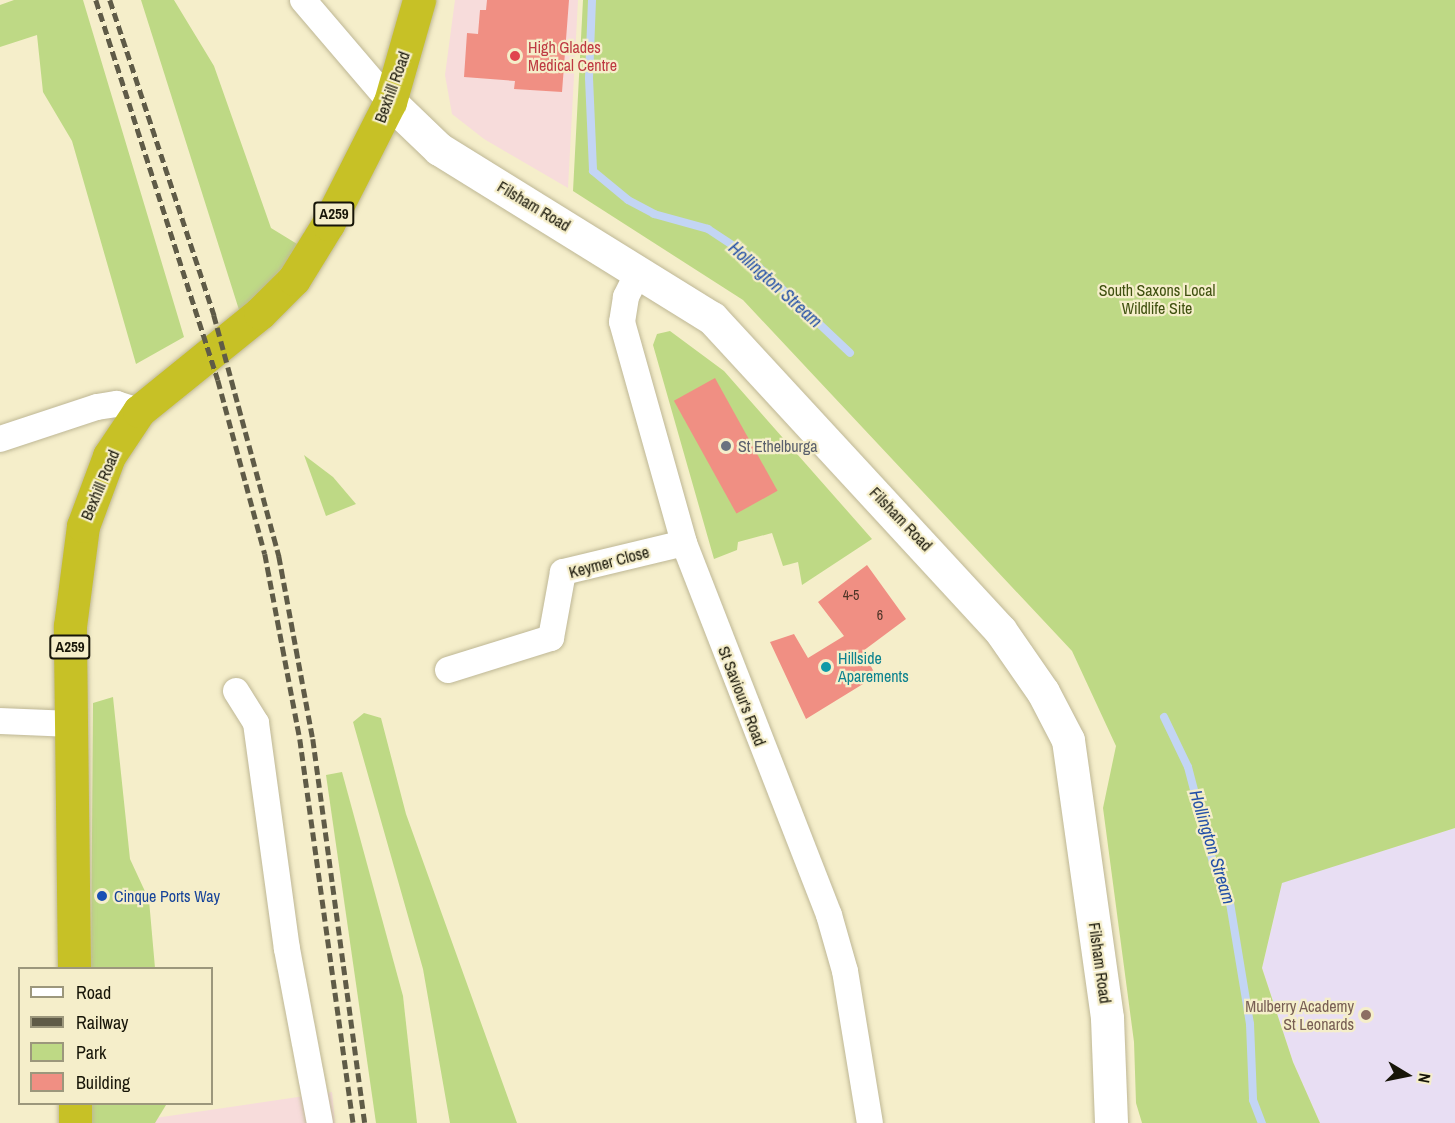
<!DOCTYPE html>
<html>
<head>
<meta charset="utf-8">
<style>
	body { margin:0 }
	#map { position:relative; width:1455px; height:1123px; overflow:hidden; background:#f5eeca; font-family:"Archivo Narrow",sans-serif }
	div>[style] { position:absolute }
	[style*='--x'] { left:calc(var(--x)*1px); top:calc(var(--y)*1px); width:calc(var(--w)*1px); rotate:calc(var(--a)*1deg) }
	.commercial>* { inset:0; background:#f7dcdb }
	.education>* { inset:0; background:#e8def3 }
	.green>* { inset:0; background:#bed985 }
	.stream>* { height:8px; margin:-4px; padding:0 4px; transform-origin:4px; border-radius:4px; background:#c3d5f4 }
	.building>* { inset:0; background:#f08f83; transform-origin:0 0 }
	.roads { filter:drop-shadow(0 0 2px #beb795) drop-shadow(0 0 2px #beb795) }
	.street>* { height:26px; margin:-13px; padding:0 13px; transform-origin:13px; border-radius:13px; background:#fff }
	.secondary>* { height:33px; margin:-16.5px; padding:0 16.5px; transform-origin:16.5px; border-radius:16.5px; background:#fff }
	.highway>* { height:33px; margin:-16.5px; padding:0 16.5px; transform-origin:16.5px; border-radius:16.5px; background:#c7c126 }
	.rail>* { height:4.5px; margin-top:-2.25px; transform-origin:0; background:repeating-linear-gradient(90deg,#5f5b47 0 9px,transparent 0 13.5px) }
	.dots>* { width:16px; height:16px; translate:-50% -50%; box-sizing:border-box; border:3px solid #f5eeca; border-radius:50% }
	span { translate:-50% -50%; white-space:nowrap; text-align:center; line-height:1.15; -webkit-text-stroke:4.5px #f5eeca; paint-order:stroke }
	.number-label { font-size:14px; color:#4d3427 }
	.number-label span { -webkit-text-stroke-width:0 }
	.shield-label span { padding:2px 4px; background:#f5eeca; border:2px solid; border-radius:4px; -webkit-text-stroke-width:0 }
	.shield-label { font-size:15px; color:#171508; font-weight:700 }
	.health-label { font-size:16px; color:#be3a42 }
	.left { translate:0 -50%; text-align:left }
	.street-label { font-size:16px; color:#171508 }
	.park-label { font-size:16px; color:#3f500f }
	.worship-label { font-size:16px; color:#5b616d }
	.culture-label { font-size:16px; color:#0d838f }
	.transit-label { font-size:16px; color:#164399 }
	.education-label { font-size:16px; color:#785e54 }
	.right { translate:-100% -50%; text-align:right }
	.water-label { font-size:18px; color:#2350a7; font-style:italic }
	.legend { position:absolute; left:18px; top:967px; width:195px; height:138px; box-sizing:border-box; background:#f5eeca; border:2px solid #9c977c; margin:0; padding:8px 10px; list-style:none; font-size:18px; color:#171508 }
	.legend li { display:flex; align-items:center; gap:12px; height:30px }
	.legend b { width:30px; border:2px solid #9c977c }
	.north { position:absolute; left:1377px; top:1045px; width:60px; height:60px; -webkit-text-stroke:4px #f5eeca; paint-order:stroke; rotate:100deg; font-size:16px; font-weight:700; line-height:24px; text-align:center; color:#171508 }
	.north::after { content:''; display:block; margin:auto; width:21px; height:27px; background:#171508; clip-path:polygon(50% 0,100% 100%,50% 72%,0 100%) }
</style>
</head>
<body>
<div id="map">
	<div class="commercial">
		<i style="clip-path:polygon(455px 0,578px 0,568px 188px,484px 139px,452px 114px,445px 75px)"></i>
		<i style="clip-path:polygon(332px 1092px,335px 1123px,155px 1123px,155px 1118px)"></i>
	</div>
	<div class="education">
		<i style="clip-path:polygon(1455px 828px,1455px 1123px,1320px 1123px,1293px 1062px,1262px 968px,1282px 882px)"></i>
	</div>
	<div class="green">
		<i style="clip-path:polygon(14px 0,83px 0,184px 337px,136px 364px,72px 141px,43px 92px,37px 35px,0 47px,0 5px)"></i>
		<i style="clip-path:polygon(141px 0,174px 0,214px 66px,271px 228px,302px 247px,240px 313px)"></i>
		<i style="clip-path:polygon(583px 0,1455px 0,1455px 828px,1282px 883px,1262px 968px,1293px 1062px,1320px 1123px,1142px 1123px,1136px 1103px,1134px 1042px,1103px 808px,1116px 746px,1072px 651px,743px 300px,573px 191px)"></i>
		<i style="clip-path:polygon(670px 331px,724px 371px,872px 539px,802px 585px,798px 562px,783px 566px,772px 533px,738px 542px,737px 550px,714px 559px,653px 345px,657px 334px)"></i>
		<i style="clip-path:polygon(304px 455px,333px 477px,356px 504px,326px 516px)"></i>
		<i style="clip-path:polygon(113px 697px,130px 859px,149px 900px,155px 968px,91px 968px,93px 703px)"></i>
		<i style="clip-path:polygon(364px 713px,381px 718px,406px 814px,517px 1123px,450px 1123px,423px 969px,353px 722px)"></i>
		<i style="clip-path:polygon(342px 772px,403px 996px,417px 1123px,376px 1123px,326px 775px)"></i>
		<i style="clip-path:polygon(91px 1104px,166px 1104px,166px 1105px,155px 1123px,91px 1123px)"></i>
	</div>
	<div class="stream">
		<i style="--x:592;--y:0;--w:78;--a:92.2"></i>
		<i style="--x:589;--y:78;--w:93;--a:87.5"></i>
		<i style="--x:593;--y:171;--w:45;--a:39.6"></i>
		<i style="--x:628;--y:200;--w:30;--a:28"></i>
		<i style="--x:654;--y:214;--w:56;--a:15.5"></i>
		<i style="--x:708;--y:229;--w:42;--a:33.3"></i>
		<i style="--x:743;--y:252;--w:147;--a:43.3"></i>
		<i style="--x:1164;--y:717;--w:55;--a:64.4"></i>
		<i style="--x:1188;--y:767;--w:102;--a:75.3"></i>
		<i style="--x:1214;--y:866;--w:34;--a:64"></i>
		<i style="--x:1229;--y:897;--w:129;--a:80.6"></i>
		<i style="--x:1250;--y:1024;--w:76;--a:87.7"></i>
		<i style="--x:1253;--y:1100;--w:25;--a:69"></i>
	</div>
	<div class="building">
		<i style="clip-path:polygon(487px 0,569px 0,562px 92px,514px 89px,515px 81px,464px 77px,467px 33px,478px 34px,480px 10px,486px 10px)"></i>
		<i style="left:715px;top:378px;width:129px;height:47px;rotate:61deg"></i>
		<i style="clip-path:polygon(867px 565px,906px 619px,863px 651px,876px 676px,806px 719px,770px 642px,794px 634px,808px 658px,844px 636px,818px 602px)"></i>
	</div>
	<div class="roads">
		<div class="street">
			<i style="--x:303;--y:0;--w:134;--a:49.5"></i>
			<i style="--x:639;--y:271;--w:29;--a:117"></i>
			<i style="--x:626;--y:297;--w:25;--a:99"></i>
			<i style="--x:622;--y:322;--w:230;--a:74.3"></i>
			<i style="--x:684;--y:543;--w:399;--a:68.7"></i>
			<i style="--x:829;--y:915;--w:58;--a:74.1"></i>
			<i style="--x:845;--y:971;--w:154;--a:80.7"></i>
			<i style="--x:0;--y:439;--w:102;--a:-18.3"></i>
			<i style="--x:97;--y:407;--w:20;--a:-9"></i>
			<i style="--x:117;--y:404;--w:23;--a:18"></i>
			<i style="--x:448;--y:670;--w:108;--a:-17.3"></i>
			<i style="--x:551;--y:638;--w:67;--a:-79.7"></i>
			<i style="--x:563;--y:572;--w:124;--a:-13.5"></i>
			<i style="--x:236;--y:691;--w:38;--a:58"></i>
			<i style="--x:256;--y:723;--w:228;--a:82.2"></i>
			<i style="--x:287;--y:949;--w:177;--a:79.3"></i>
			<i style="--x:0;--y:721;--w:71;--a:2.4"></i>
		</div>
		<div class="secondary">
			<i style="--x:390;--y:102;--w:68;--a:43.8"></i>
			<i style="--x:439;--y:149;--w:321;--a:31.8"></i>
			<i style="--x:712;--y:318;--w:425;--a:47.3"></i>
			<i style="--x:1000;--y:630;--w:75;--a:55.3"></i>
			<i style="--x:1043;--y:692;--w:54;--a:62.5"></i>
			<i style="--x:1068;--y:740;--w:281;--a:82"></i>
			<i style="--x:1107;--y:1018;--w:105;--a:87.8"></i>
		</div>
		<div class="highway">
			<i style="--x:74;--y:968;--w:342;--a:-90.7"></i>
			<i style="--x:70;--y:626;--w:101;--a:-82.6"></i>
			<i style="--x:83;--y:526;--w:75;--a:-69.6"></i>
			<i style="--x:109;--y:456;--w:54;--a:-56.3"></i>
			<i style="--x:139;--y:411;--w:156;--a:-39"></i>
			<i style="--x:260;--y:313;--w:48;--a:-45"></i>
			<i style="--x:294;--y:279;--w:65;--a:-58.3"></i>
			<i style="--x:328;--y:224;--w:137;--a:-63.1"></i>
			<i style="--x:390;--y:102;--w:106;--a:-74.1"></i>
			<i style="--x:75;--y:1104;--w:19;--a:90"></i>
		</div>
	</div>
	<div class="rail">
		<i style="--x:96;--y:0;--w:399;--a:72.2"></i>
		<i style="--x:218;--y:380;--w:180;--a:74.9"></i>
		<i style="--x:265;--y:554;--w:188;--a:79.3"></i>
		<i style="--x:300;--y:739;--w:388;--a:82.1"></i>
		<i style="--x:110;--y:0;--w:332;--a:71.7"></i>
		<i style="--x:214;--y:315;--w:250;--a:74.9"></i>
		<i style="--x:279;--y:556;--w:186;--a:79.5"></i>
		<i style="--x:313;--y:739;--w:388;--a:82.3"></i>
	</div>
	<div class="dots">
		<i style="left:515px;top:56px;background:#e0444e"></i>
		<i style="left:726px;top:446px;background:#6b7280"></i>
		<i style="left:826px;top:667px;background:#0f9aa8"></i>
		<i style="left:102px;top:896px;background:#1a4fb4"></i>
		<i style="left:1366px;top:1015px;background:#8d6e63"></i>
	</div>
	<div class="number-label">
		<span style="left:851px;top:595px">4-5</span>
		<span style="left:880px;top:615px">6</span>
	</div>
	<div class="shield-label">
		<span style="left:334px;top:214px">A259</span>
		<span style="left:70px;top:647px">A259</span>
	</div>
	<div class="health-label">
		<span class="left" style="left:528px;top:56px">High Glades<br>Medical Centre</span>
	</div>
	<div class="street-label">
		<span style="left:392px;top:87px;rotate:-70deg">Bexhill Road</span>
		<span style="left:534px;top:206px;rotate:31deg">Filsham Road</span>
		<span style="left:100px;top:485px;rotate:-67deg">Bexhill Road</span>
		<span style="left:901px;top:519px;rotate:46deg">Filsham Road</span>
		<span style="left:609px;top:562px;rotate:-15deg">Keymer Close</span>
		<span style="left:742px;top:696px;rotate:69deg">St Saviour's Road</span>
		<span style="left:1100px;top:963px;rotate:82deg">Filsham Road</span>
	</div>
	<div class="park-label">
		<span style="left:1157px;top:299px">South Saxons Local<br>Wildlife Site</span>
	</div>
	<div class="worship-label">
		<span class="left" style="left:738px;top:446px">St Ethelburga</span>
	</div>
	<div class="culture-label">
		<span class="left" style="left:838px;top:667px">Hillside<br>Aparements</span>
	</div>
	<div class="transit-label">
		<span class="left" style="left:114px;top:896px">Cinque Ports Way</span>
	</div>
	<div class="education-label">
		<span class="right" style="left:1354px;top:1015px">Mulberry Academy<br>St Leonards</span>
	</div>
	<div class="water-label">
		<span style="left:775px;top:285px;rotate:42deg">Hollington Stream</span>
		<span style="left:1212px;top:847px;rotate:73deg">Hollington Stream</span>
	</div>
	<ul class="legend">
	<li><b style="height:8px;background:#fff"></b>Road</li>
	<li><b style="height:8px;background:#5f5b47"></b>Railway</li>
	<li><b style="height:16px;background:#bed985"></b>Park</li>
	<li><b style="height:16px;background:#f08f83"></b>Building</li>
	</ul>
	<div class="north">N</div>
</div>
</body>
</html>
